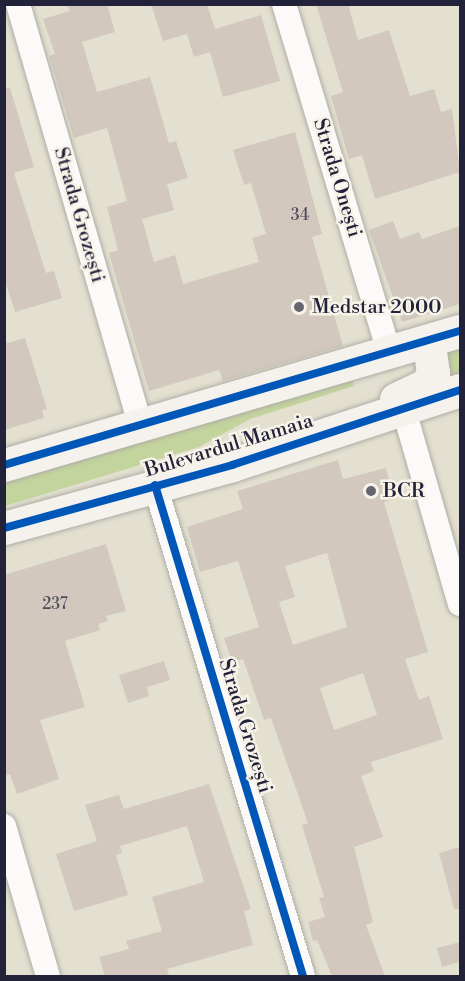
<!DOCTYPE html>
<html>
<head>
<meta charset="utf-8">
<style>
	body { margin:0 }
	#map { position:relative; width:465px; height:981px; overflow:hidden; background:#e3e0d0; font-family:"Libre Bodoni",serif }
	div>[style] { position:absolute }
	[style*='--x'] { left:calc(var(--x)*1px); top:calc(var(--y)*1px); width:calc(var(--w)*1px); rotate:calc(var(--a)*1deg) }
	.green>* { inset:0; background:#c3d49d }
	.building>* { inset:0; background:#d2c8bd }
	.roads { filter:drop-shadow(0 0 2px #afada6) drop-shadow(0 0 2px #afada6) }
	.street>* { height:24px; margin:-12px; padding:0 12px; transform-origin:12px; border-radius:12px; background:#fbfaf8 }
	.secondary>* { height:33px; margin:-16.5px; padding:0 16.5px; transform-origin:16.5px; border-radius:16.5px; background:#f5f2ed }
	.cycleway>* { height:8px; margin:-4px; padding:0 4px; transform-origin:4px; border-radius:4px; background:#0057b8 }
	.dots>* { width:16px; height:16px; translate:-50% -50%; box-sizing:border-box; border:3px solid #f7f3e8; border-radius:50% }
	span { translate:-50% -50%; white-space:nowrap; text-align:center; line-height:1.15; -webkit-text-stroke:5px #f7f3e8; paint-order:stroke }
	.number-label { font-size:16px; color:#4f4c5c }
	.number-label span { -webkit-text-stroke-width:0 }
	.street-label { font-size:20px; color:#22223b }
	.poi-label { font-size:20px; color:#22223b }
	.left { translate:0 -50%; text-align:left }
	.frame { position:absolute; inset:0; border:6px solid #22223b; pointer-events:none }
</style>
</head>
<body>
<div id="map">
	<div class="green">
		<i style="clip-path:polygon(460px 345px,460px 373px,441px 380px,441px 351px)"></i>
		<i style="clip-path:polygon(352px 378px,354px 386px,250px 419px,199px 447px,5px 506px,5px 481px)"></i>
	</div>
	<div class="building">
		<i style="clip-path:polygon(67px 4px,107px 4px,115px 32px,82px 42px,97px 92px,150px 77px,169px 143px,176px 141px,188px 178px,167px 184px,174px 210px,142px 219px,154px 262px,175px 255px,183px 284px,259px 262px,252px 238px,266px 234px,251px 183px,244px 185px,233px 150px,295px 132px,322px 234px,312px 237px,343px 346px,223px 381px,219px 370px,149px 391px,109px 253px,118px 250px,107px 207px,127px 201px,107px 128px,74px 138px,49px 56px,55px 54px,43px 19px,70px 11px)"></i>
		<i style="clip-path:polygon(151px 4px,207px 4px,215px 29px,261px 15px,280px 81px,223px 97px,210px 52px,194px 57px,187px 34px,163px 41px)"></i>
		<i style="clip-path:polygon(316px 4px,348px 4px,358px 40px,389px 30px,410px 96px,434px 89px,441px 112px,452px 109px,460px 172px,375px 199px,362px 155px,349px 159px,331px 96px,343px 92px)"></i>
		<i style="clip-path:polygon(4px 88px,10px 88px,34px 167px,14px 173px,46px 273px,54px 271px,62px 298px,15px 312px,4px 277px)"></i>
		<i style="clip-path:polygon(393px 221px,400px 239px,419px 232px,422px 239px,460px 226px,460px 304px,402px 322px,369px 230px)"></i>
		<i style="clip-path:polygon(25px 338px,47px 409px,42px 410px,44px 418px,4px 430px,4px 344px)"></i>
		<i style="clip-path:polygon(evenodd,338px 460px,343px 479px,386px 468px,394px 499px,384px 502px,428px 652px,405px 659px,419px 700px,429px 696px,443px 739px,371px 762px,374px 771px,361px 776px,383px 837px,354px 847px,373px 922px,366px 925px,385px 976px,332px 976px,317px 940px,313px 941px,308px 922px,325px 917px,319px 898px,324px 897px,302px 825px,308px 823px,271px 718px,264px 720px,243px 659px,232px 662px,224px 638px,259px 627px,238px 561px,200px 572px,187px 527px,243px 509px,237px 491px,338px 460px,327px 553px,347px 627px,293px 645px,279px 602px,295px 597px,285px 566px,327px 553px,338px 460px,363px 673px,377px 715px,334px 730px,320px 688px,363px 673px)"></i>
		<i style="clip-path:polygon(106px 544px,126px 611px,106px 616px,108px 621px,98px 624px,100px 630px,65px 641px,85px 707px,40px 720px,59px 779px,17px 794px,10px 774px,4px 776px,4px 575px)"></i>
		<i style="clip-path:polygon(164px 661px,170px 680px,147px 687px,149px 696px,128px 703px,119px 675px)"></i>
		<i style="clip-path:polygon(209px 784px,251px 909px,244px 911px,253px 945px,167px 969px,169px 976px,105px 976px,99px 957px,129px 949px,126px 941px,162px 931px,152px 897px,204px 882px,187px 826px,120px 846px,122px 853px,116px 855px,128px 895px,74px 911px,56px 854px,97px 841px,85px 805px,119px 795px,124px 809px)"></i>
		<i style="clip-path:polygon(460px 847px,460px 909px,454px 909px,439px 853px)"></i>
		<i style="clip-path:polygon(460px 942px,460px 962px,442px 967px,437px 948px)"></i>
	</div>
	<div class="roads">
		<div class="street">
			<i style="--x:18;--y:4;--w:438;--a:73.8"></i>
			<i style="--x:284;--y:4;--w:363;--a:73.2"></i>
			<i style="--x:403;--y:407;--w:205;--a:73.9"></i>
			<i style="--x:155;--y:485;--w:513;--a:73.23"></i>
			<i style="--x:4;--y:826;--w:156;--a:73.7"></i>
		</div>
		<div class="secondary">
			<i style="--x:396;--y:399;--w:33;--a:-25"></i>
			<i style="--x:426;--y:385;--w:14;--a:-60"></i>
			<i style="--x:433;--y:373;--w:22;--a:-98"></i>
			<i style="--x:430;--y:351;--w:11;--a:-135"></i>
			<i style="--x:4;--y:465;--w:475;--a:-16.4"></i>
			<i style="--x:4;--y:528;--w:237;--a:-15.4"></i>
			<i style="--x:232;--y:465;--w:240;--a:-18.2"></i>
		</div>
	</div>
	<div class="cycleway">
		<i style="--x:4;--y:465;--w:475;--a:-16.4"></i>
		<i style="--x:155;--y:485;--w:513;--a:73.23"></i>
		<i style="--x:4;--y:528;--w:237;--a:-15.4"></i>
		<i style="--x:232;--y:465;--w:240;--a:-18.2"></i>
	</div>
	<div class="dots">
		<i style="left:299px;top:307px;background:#66646f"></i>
		<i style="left:371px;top:491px;background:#66646f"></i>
	</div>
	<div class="number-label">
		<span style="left:300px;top:215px">34</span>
		<span style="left:55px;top:604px">237</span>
	</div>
	<div class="street-label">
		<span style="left:337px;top:178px;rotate:73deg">Strada Onești</span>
		<span style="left:79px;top:215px;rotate:74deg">Strada Grozești</span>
		<span style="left:229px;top:446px;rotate:-17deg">Bulevardul Mamaia</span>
		<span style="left:245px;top:726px;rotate:73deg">Strada Grozești</span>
	</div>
	<div class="poi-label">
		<span class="left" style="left:312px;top:307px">Medstar 2000</span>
		<span class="left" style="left:383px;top:491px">BCR</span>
	</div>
	<div class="frame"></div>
</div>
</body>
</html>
